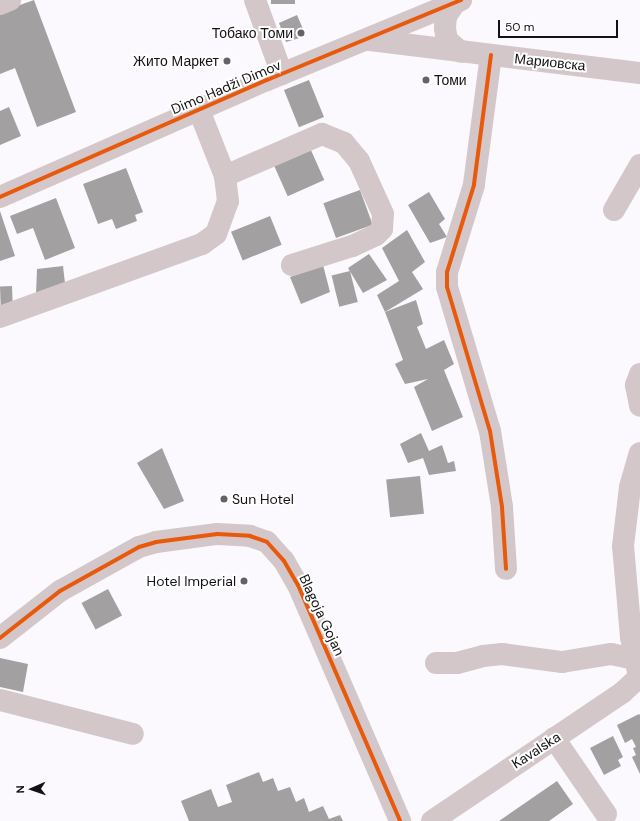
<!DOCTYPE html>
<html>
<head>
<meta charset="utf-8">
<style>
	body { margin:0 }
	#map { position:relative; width:640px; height:821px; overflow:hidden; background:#fbf9fd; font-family:"DM Sans",sans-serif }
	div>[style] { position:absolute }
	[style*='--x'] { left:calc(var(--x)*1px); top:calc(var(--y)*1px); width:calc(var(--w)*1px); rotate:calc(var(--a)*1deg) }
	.building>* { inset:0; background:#a2a0a1; transform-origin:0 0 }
	.minor>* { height:22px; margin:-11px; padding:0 11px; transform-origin:11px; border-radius:11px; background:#d3c7c9 }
	.cycleway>* { height:4px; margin:-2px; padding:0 2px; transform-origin:2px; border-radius:2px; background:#e8590c }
	.dots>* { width:11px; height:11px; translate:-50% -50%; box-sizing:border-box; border:2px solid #fff; border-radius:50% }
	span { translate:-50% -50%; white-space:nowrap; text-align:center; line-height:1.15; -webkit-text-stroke:4px #fff; paint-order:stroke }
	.poi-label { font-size:14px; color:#131114 }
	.right { translate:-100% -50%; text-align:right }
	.left { translate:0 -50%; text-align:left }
	.street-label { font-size:14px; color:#131114 }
	.north { position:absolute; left:12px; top:769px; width:40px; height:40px; -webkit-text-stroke:3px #fff; paint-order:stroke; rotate:268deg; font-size:11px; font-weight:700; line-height:16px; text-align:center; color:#131114 }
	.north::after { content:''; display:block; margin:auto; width:14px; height:18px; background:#131114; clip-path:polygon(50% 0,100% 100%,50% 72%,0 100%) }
	.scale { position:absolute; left:498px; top:20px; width:120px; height:18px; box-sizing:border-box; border:2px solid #131114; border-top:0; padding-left:5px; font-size:12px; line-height:14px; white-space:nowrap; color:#131114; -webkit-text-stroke:3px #fff; paint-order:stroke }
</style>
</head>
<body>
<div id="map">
	<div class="building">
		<i style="clip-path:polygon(34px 0,76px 112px,37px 127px,15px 68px,0 74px,0 12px)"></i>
		<i style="left:271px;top:0;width:24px;height:4px"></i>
		<i style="clip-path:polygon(297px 15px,306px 36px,286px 42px,279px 23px)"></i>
		<i style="left:309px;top:80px;width:40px;height:27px;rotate:68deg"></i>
		<i style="clip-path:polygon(9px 107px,21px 136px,0 145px,0 111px)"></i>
		<i style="left:310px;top:148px;width:35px;height:40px;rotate:66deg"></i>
		<i style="clip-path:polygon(126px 168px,143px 212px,135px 215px,137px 221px,116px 229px,112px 219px,98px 224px,83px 184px)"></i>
		<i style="left:360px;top:190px;width:37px;height:39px;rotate:70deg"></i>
		<i style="clip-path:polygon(429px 192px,445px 219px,439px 224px,447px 237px,430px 243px,408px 205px)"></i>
		<i style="clip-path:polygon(56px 198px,75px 248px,45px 260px,33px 228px,17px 234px,10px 216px)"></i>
		<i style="clip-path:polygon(0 211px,15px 256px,0 261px)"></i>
		<i style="left:270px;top:216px;width:31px;height:42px;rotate:68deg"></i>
		<i style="clip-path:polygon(407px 230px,425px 262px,412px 272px,423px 289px,385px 312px,377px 295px,399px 281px,382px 248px)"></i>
		<i style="clip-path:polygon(369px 254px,387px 280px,363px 293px,348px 268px)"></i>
		<i style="clip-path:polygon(323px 265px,330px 292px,301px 304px,290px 277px)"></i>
		<i style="clip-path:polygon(63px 266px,66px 292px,36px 295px,37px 269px)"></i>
		<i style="left:350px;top:271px;width:32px;height:19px;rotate:76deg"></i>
		<i style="left:12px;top:286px;width:24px;height:12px;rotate:88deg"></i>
		<i style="clip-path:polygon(416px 300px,423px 324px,417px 327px,426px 349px,444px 340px,454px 364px,444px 370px,463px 417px,432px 431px,414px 387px,428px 379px,405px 384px,395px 364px,403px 360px,385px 312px)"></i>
		<i style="clip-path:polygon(421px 433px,429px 451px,442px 445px,448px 463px,454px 461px,456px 471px,429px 475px,423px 458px,408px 463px,400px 444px)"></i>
		<i style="clip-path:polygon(162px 448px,184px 501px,164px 509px,137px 463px)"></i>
		<i style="left:420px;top:476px;width:38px;height:34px;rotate:84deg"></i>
		<i style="left:108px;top:589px;width:30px;height:30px;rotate:62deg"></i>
		<i style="clip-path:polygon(0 658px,28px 664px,23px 692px,0 687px)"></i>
		<i style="clip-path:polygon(639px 714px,640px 715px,640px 774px,632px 757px,636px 755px,633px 748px,636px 747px,632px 739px,625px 743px,617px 725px)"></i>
		<i style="clip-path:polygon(613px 736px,623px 757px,618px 760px,621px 766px,604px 775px,590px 748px)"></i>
		<i style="clip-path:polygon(259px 772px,263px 782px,273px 778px,278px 791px,290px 787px,296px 802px,304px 798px,309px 812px,323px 806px,329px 819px,340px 815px,343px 821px,189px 821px,181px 801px,211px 789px,218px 807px,232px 802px,226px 785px)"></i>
		<i style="clip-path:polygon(557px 781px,573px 804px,549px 821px,499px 821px)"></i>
	</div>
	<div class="minor">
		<i style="--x:255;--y:0;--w:79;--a:70"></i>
		<i style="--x:455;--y:3;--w:16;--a:125"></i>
		<i style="--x:446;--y:16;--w:12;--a:95"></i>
		<i style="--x:445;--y:28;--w:12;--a:81"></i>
		<i style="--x:447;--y:40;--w:18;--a:41"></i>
		<i style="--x:0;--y:4;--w:11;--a:-22"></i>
		<i style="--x:370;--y:40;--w:272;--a:7"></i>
		<i style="--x:491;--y:55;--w:131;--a:97.5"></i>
		<i style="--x:474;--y:185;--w:91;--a:107.2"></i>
		<i style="--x:447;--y:272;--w:15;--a:90"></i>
		<i style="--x:447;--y:287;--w:150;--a:73.4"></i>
		<i style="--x:490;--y:431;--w:77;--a:81"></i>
		<i style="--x:502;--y:507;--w:62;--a:86.3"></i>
		<i style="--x:225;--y:176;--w:106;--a:-23.4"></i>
		<i style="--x:322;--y:134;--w:24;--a:22"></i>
		<i style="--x:344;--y:143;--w:23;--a:50"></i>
		<i style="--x:359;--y:161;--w:58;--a:65.6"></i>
		<i style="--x:383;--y:214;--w:15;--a:94"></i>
		<i style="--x:382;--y:229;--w:8;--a:135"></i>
		<i style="--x:376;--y:235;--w:26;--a:155"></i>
		<i style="--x:352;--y:246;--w:63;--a:162.4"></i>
		<i style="--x:0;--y:197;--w:292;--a:-23.7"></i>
		<i style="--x:267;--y:80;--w:210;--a:-22.4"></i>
		<i style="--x:614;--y:210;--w:52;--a:-60"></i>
		<i style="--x:0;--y:317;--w:215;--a:-19.9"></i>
		<i style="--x:202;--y:244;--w:17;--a:-36"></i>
		<i style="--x:216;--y:234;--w:35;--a:-70"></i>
		<i style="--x:228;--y:201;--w:25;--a:-97"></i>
		<i style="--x:225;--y:176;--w:71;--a:-111.5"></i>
		<i style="--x:640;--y:374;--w:12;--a:110"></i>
		<i style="--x:636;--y:385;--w:21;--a:79"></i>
		<i style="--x:0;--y:638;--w:76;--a:-38.1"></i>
		<i style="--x:60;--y:591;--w:90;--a:-29.1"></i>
		<i style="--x:139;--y:547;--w:18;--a:-16"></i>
		<i style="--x:156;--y:542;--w:62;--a:-7.5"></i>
		<i style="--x:217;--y:534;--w:33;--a:3"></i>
		<i style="--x:250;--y:536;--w:18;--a:19"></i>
		<i style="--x:267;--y:542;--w:25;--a:48"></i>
		<i style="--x:284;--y:561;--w:28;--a:60"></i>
		<i style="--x:298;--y:585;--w:257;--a:66.6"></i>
		<i style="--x:436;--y:663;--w:21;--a:0"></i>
		<i style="--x:457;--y:663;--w:27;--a:-15"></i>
		<i style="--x:483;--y:656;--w:19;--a:-6"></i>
		<i style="--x:502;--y:654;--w:61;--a:7.6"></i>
		<i style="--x:562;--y:662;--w:50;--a:-9.3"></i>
		<i style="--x:611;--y:654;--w:25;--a:12"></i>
		<i style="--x:639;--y:677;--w:41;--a:-101.3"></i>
		<i style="--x:631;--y:637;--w:91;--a:-95"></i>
		<i style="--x:623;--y:546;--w:59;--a:-83.2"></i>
		<i style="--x:630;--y:487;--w:35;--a:-74"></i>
		<i style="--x:0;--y:700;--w:137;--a:14.3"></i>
		<i style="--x:554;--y:738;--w:92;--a:55.6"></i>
		<i style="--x:432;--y:821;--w:230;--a:-34"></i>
		<i style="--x:623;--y:692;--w:23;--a:-43"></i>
	</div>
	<div class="cycleway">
		<i style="--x:491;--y:55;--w:131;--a:97.5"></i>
		<i style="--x:474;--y:185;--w:91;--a:107.2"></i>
		<i style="--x:447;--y:272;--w:15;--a:90"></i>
		<i style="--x:447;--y:287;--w:150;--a:73.4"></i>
		<i style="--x:490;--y:431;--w:77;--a:81"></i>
		<i style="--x:502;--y:507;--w:62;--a:86.3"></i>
		<i style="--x:0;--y:197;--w:292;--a:-23.7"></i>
		<i style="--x:267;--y:80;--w:210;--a:-22.4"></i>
		<i style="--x:0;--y:638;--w:76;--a:-38.1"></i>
		<i style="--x:60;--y:591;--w:90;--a:-29.1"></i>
		<i style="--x:139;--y:547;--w:18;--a:-16"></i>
		<i style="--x:156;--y:542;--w:62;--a:-7.5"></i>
		<i style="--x:217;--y:534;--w:33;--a:3"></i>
		<i style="--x:250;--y:536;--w:18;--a:19"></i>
		<i style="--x:267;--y:542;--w:25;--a:48"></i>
		<i style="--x:284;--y:561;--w:28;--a:60"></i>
		<i style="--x:298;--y:585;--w:257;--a:66.6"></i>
	</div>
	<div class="dots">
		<i style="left:301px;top:33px;background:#646266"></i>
		<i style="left:227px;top:61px;background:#646266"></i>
		<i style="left:426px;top:80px;background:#646266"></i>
		<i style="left:224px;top:499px;background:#646266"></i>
		<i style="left:244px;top:581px;background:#646266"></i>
	</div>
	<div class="poi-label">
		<span class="right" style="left:293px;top:33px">Тобако Томи</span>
		<span class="right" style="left:219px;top:61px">Жито Маркет</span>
		<span class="left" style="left:434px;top:80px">Томи</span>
		<span class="left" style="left:232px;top:499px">Sun Hotel</span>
		<span class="right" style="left:236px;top:581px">Hotel Imperial</span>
	</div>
	<div class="street-label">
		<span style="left:550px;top:62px;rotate:6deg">Мариовска</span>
		<span style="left:226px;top:87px;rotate:-23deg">Dimo Hadži Dimov</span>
		<span style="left:322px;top:615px;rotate:65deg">Blagoja Gojan</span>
		<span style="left:536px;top:750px;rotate:-33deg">Kavalska</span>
	</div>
	<div class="north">N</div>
	<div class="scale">50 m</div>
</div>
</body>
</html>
